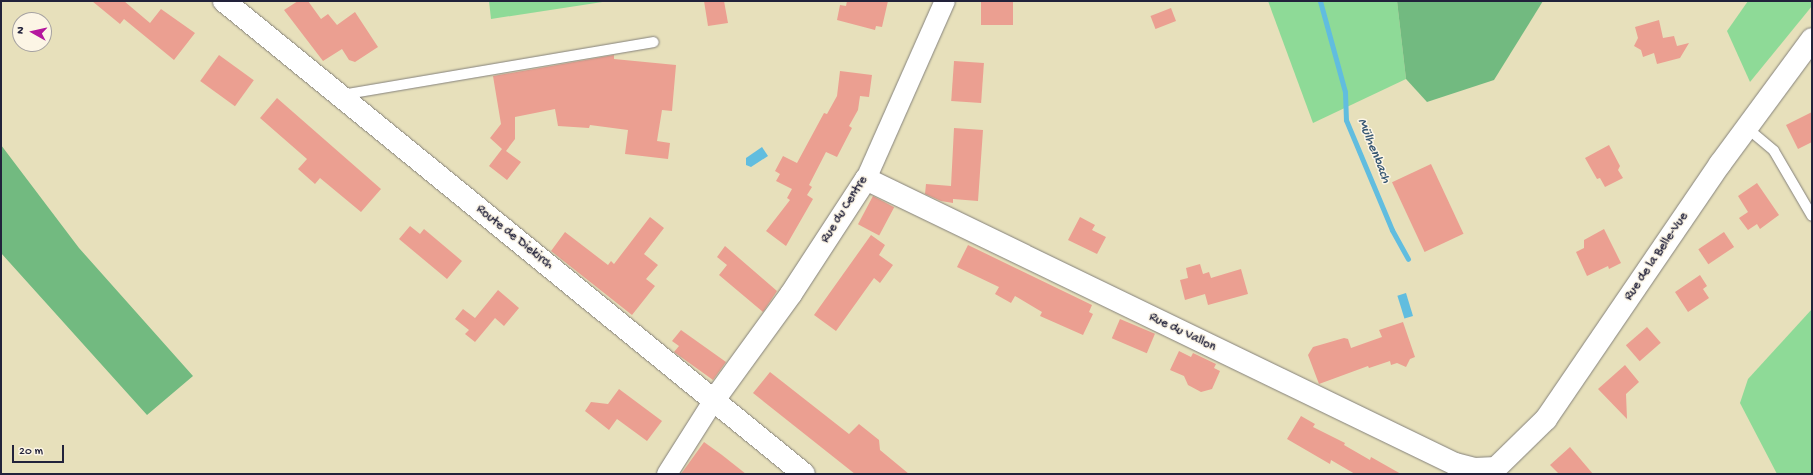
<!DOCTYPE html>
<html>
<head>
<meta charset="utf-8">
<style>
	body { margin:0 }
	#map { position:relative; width:1813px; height:475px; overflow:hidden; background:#e7e0bb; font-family:"Gochi Hand",sans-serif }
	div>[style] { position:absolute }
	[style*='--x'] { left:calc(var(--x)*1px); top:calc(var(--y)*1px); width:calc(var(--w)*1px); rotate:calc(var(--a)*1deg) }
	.green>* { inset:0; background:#8eda97 }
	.forest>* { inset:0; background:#72ba80 }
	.water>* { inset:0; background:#61bddf; transform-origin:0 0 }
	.stream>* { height:5px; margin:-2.5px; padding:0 2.5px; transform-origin:2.5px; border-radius:2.5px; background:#61bddf }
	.building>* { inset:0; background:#eb9f91; transform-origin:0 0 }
	.roads { filter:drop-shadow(0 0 1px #84817b) drop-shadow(0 0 1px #84817b) }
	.service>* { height:10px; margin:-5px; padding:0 5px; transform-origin:5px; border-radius:5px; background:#fff }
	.minor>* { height:20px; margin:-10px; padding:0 10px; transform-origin:10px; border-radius:10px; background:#fff }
	.tertiary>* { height:22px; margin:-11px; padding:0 11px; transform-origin:11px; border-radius:11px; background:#fff }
	.secondary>* { height:22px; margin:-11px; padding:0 11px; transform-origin:11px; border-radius:11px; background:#fff }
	span { translate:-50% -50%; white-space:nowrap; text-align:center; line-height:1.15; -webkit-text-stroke:3px #fcf5e5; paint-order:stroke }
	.street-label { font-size:13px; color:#22223b }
	.water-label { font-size:14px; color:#385874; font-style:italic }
	.frame { position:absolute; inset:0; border:2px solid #22223b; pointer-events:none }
	.north { position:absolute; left:12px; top:12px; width:40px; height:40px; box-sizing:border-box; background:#fcf5e5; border:1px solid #a5a1a1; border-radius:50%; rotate:278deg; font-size:11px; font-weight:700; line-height:16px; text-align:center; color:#22223b }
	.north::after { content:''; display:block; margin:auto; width:14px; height:18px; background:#b5179e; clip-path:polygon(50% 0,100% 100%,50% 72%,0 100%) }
	.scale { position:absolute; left:12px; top:445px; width:52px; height:18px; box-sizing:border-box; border:2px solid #22223b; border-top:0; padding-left:5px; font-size:12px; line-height:14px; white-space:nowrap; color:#22223b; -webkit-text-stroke:3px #fcf5e5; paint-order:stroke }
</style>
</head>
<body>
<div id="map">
	<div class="green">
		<i style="clip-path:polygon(489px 1px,609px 1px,491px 19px)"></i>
		<i style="clip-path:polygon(1268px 1px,1397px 1px,1406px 79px,1313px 123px)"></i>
		<i style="clip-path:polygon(1748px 1px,1812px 1px,1812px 6px,1750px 82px,1727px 31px)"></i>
		<i style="clip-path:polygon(1812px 309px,1812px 474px,1777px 474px,1740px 403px,1748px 379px)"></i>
	</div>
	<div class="forest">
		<i style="clip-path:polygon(1397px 1px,1543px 1px,1494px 80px,1427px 102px,1406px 79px)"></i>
		<i style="clip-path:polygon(1px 145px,79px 248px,193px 376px,147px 415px,1px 253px)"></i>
	</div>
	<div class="water">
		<i style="clip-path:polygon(762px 147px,768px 156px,751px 167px,746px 165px,746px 158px)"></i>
		<i style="left:1406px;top:293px;width:24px;height:9px;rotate:73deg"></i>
	</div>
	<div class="stream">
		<i style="--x:1320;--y:1;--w:94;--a:74.6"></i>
		<i style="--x:1345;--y:92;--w:28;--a:88"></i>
		<i style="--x:1346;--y:120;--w:119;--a:67.3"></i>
		<i style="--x:1392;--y:230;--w:33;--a:61"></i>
	</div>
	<div class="building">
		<i style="clip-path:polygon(92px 1px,124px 1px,150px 23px,161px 9px,195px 33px,174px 60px,124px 19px,120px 24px)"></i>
		<i style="clip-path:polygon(298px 1px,308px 1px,321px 19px,328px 14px,337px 25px,355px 12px,378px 47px,355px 62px,349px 60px,342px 49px,323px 61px,284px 10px)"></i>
		<i style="clip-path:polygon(704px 1px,724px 1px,728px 23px,708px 26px)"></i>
		<i style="clip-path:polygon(847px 1px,888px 1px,882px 27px,876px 26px,875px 30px,837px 20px,840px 5px,846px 6px)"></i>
		<i style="left:981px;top:1px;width:32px;height:24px"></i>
		<i style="left:1171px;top:8px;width:14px;height:22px;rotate:69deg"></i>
		<i style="clip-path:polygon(1659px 20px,1663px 38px,1674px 36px,1677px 46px,1689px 43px,1680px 58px,1657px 64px,1654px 53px,1643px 57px,1641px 50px,1634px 46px,1638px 38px,1635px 27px)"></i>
		<i style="left:219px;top:55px;width:43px;height:32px;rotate:36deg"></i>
		<i style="clip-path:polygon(614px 55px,614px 59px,676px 65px,672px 111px,662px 110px,657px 141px,670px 143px,668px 159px,625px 154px,628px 130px,590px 125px,589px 128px,558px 126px,555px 109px,515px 117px,515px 139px,506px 151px,521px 162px,507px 180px,489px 166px,502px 149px,490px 138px,501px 124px,493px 76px)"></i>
		<i style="left:954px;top:61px;width:30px;height:40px;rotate:4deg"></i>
		<i style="clip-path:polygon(840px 71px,872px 75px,869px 97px,860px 96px,858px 110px,849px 126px,852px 128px,837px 157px,826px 152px,809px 185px,812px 187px,807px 195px,813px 199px,786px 246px,766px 231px,790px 200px,787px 198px,792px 189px,776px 181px,780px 174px,775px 171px,783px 156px,797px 163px,824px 113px,827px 114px,837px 96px)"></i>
		<i style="clip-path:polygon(277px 98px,381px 189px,361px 212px,320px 178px,315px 184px,298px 169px,307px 159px,260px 118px)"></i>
		<i style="clip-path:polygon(1812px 112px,1812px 142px,1798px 149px,1786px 125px)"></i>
		<i style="clip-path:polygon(954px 128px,983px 130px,978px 201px,953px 199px,953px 203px,941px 201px,925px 194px,926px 184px,951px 186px)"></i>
		<i style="clip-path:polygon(1609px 145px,1620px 166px,1618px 170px,1623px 178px,1605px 187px,1600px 178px,1597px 179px,1585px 158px)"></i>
		<i style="left:1431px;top:164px;width:77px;height:43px;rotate:65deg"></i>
		<i style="clip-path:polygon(1757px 183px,1779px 215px,1760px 229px,1757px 224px,1748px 230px,1739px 218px,1748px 212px,1738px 196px)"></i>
		<i style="left:873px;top:196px;width:24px;height:32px;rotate:28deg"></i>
		<i style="clip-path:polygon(650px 217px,664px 228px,644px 254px,658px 265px,646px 279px,655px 286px,632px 315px,551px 251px,565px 232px,608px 265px,611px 261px,614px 264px)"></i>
		<i style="clip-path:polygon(1080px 217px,1095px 225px,1092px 230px,1106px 237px,1097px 254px,1068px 240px)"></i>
		<i style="clip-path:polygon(410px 226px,420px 234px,424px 229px,462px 261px,447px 279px,399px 239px)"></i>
		<i style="clip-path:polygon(1604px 229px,1621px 263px,1609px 269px,1608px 266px,1587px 276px,1576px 252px,1584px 248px,1584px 240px)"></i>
		<i style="left:1724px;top:232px;width:18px;height:31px;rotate:56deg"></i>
		<i style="clip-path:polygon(871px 235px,885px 245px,879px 255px,893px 265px,880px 283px,874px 278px,836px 331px,814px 315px)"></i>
		<i style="clip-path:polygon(968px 245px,1092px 305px,1089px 312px,1093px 314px,1083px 335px,1040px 316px,1042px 312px,1015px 296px,1011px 303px,995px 294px,999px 287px,957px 267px)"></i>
		<i style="clip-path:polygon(725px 246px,777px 291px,763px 312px,719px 275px,727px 265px,717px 257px)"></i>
		<i style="clip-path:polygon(1200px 264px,1203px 274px,1209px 272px,1211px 278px,1241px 269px,1248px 294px,1208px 305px,1205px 294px,1185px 300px,1180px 280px,1188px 278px,1186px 268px)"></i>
		<i style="clip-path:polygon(1700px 275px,1707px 286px,1703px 289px,1709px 298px,1688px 312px,1675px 292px)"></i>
		<i style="clip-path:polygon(498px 290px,519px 308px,504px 326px,495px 318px,475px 342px,465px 334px,469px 330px,455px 319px,463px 309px,475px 318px)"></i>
		<i style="left:1120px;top:319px;width:38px;height:21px;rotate:23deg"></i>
		<i style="clip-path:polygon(1403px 322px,1415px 357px,1410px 359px,1406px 367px,1397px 363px,1391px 365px,1390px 361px,1369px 368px,1368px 366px,1319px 384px,1308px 355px,1313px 347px,1344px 338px,1348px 339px,1351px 348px,1382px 337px,1379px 330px)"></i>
		<i style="left:1647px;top:327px;width:21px;height:28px;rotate:49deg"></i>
		<i style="clip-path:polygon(681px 330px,726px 362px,713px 380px,674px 352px,679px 346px,672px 341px)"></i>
		<i style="clip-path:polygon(1179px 351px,1191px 357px,1193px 353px,1216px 364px,1214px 368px,1220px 371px,1212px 389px,1201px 392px,1188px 385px,1184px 376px,1170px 370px)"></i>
		<i style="clip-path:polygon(1625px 365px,1639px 382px,1626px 394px,1627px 419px,1598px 389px)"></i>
		<i style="clip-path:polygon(770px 372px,849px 434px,859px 424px,879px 440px,880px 450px,909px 474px,855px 474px,753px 393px)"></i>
		<i style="clip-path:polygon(619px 389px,662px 421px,647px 441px,617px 419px,609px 430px,585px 411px,591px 402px,608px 404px)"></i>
		<i style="clip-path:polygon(1301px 416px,1315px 424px,1313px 427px,1345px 443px,1344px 445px,1370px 460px,1371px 457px,1401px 474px,1355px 474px,1331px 460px,1330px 464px,1287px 439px)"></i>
		<i style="clip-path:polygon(704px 442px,722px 455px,746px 474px,681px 474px)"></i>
		<i style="clip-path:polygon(1570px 447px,1593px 474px,1559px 474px,1550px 465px)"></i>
	</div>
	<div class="roads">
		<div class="service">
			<i style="--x:341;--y:95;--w:317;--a:-9.6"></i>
			<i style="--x:1747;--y:128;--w:35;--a:40"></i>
			<i style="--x:1774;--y:151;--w:75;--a:59.7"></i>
		</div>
		<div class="minor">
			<i style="--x:866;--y:179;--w:195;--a:-66.1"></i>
			<i style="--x:667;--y:474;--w:88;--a:-57.6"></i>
		</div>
		<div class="tertiary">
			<i style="--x:714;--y:400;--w:131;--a:-54"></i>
			<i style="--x:791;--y:294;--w:137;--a:-56.9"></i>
			<i style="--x:866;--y:179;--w:654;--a:25.82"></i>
			<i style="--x:1455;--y:464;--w:21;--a:14"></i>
			<i style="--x:1475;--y:469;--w:21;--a:-3"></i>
			<i style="--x:1496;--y:468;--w:70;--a:-44.4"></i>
			<i style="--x:1546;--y:419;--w:309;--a:-55.7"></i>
			<i style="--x:1720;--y:164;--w:155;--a:-53.6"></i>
		</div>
		<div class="secondary">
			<i style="--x:224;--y:1;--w:748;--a:39.2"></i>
		</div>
	</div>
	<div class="street-label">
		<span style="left:845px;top:210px;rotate:-58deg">Rue du Centre</span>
		<span style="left:514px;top:238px;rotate:39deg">Route de Diekirch</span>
		<span style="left:1657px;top:257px;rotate:-56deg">Rue de la Belle-Vue</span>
		<span style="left:1182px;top:333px;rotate:26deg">Rue du Vallon</span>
	</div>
	<div class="water-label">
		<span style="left:1373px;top:151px;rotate:68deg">Mülhenbach</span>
	</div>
	<div class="frame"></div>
	<div class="north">N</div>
	<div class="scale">20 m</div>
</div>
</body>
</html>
